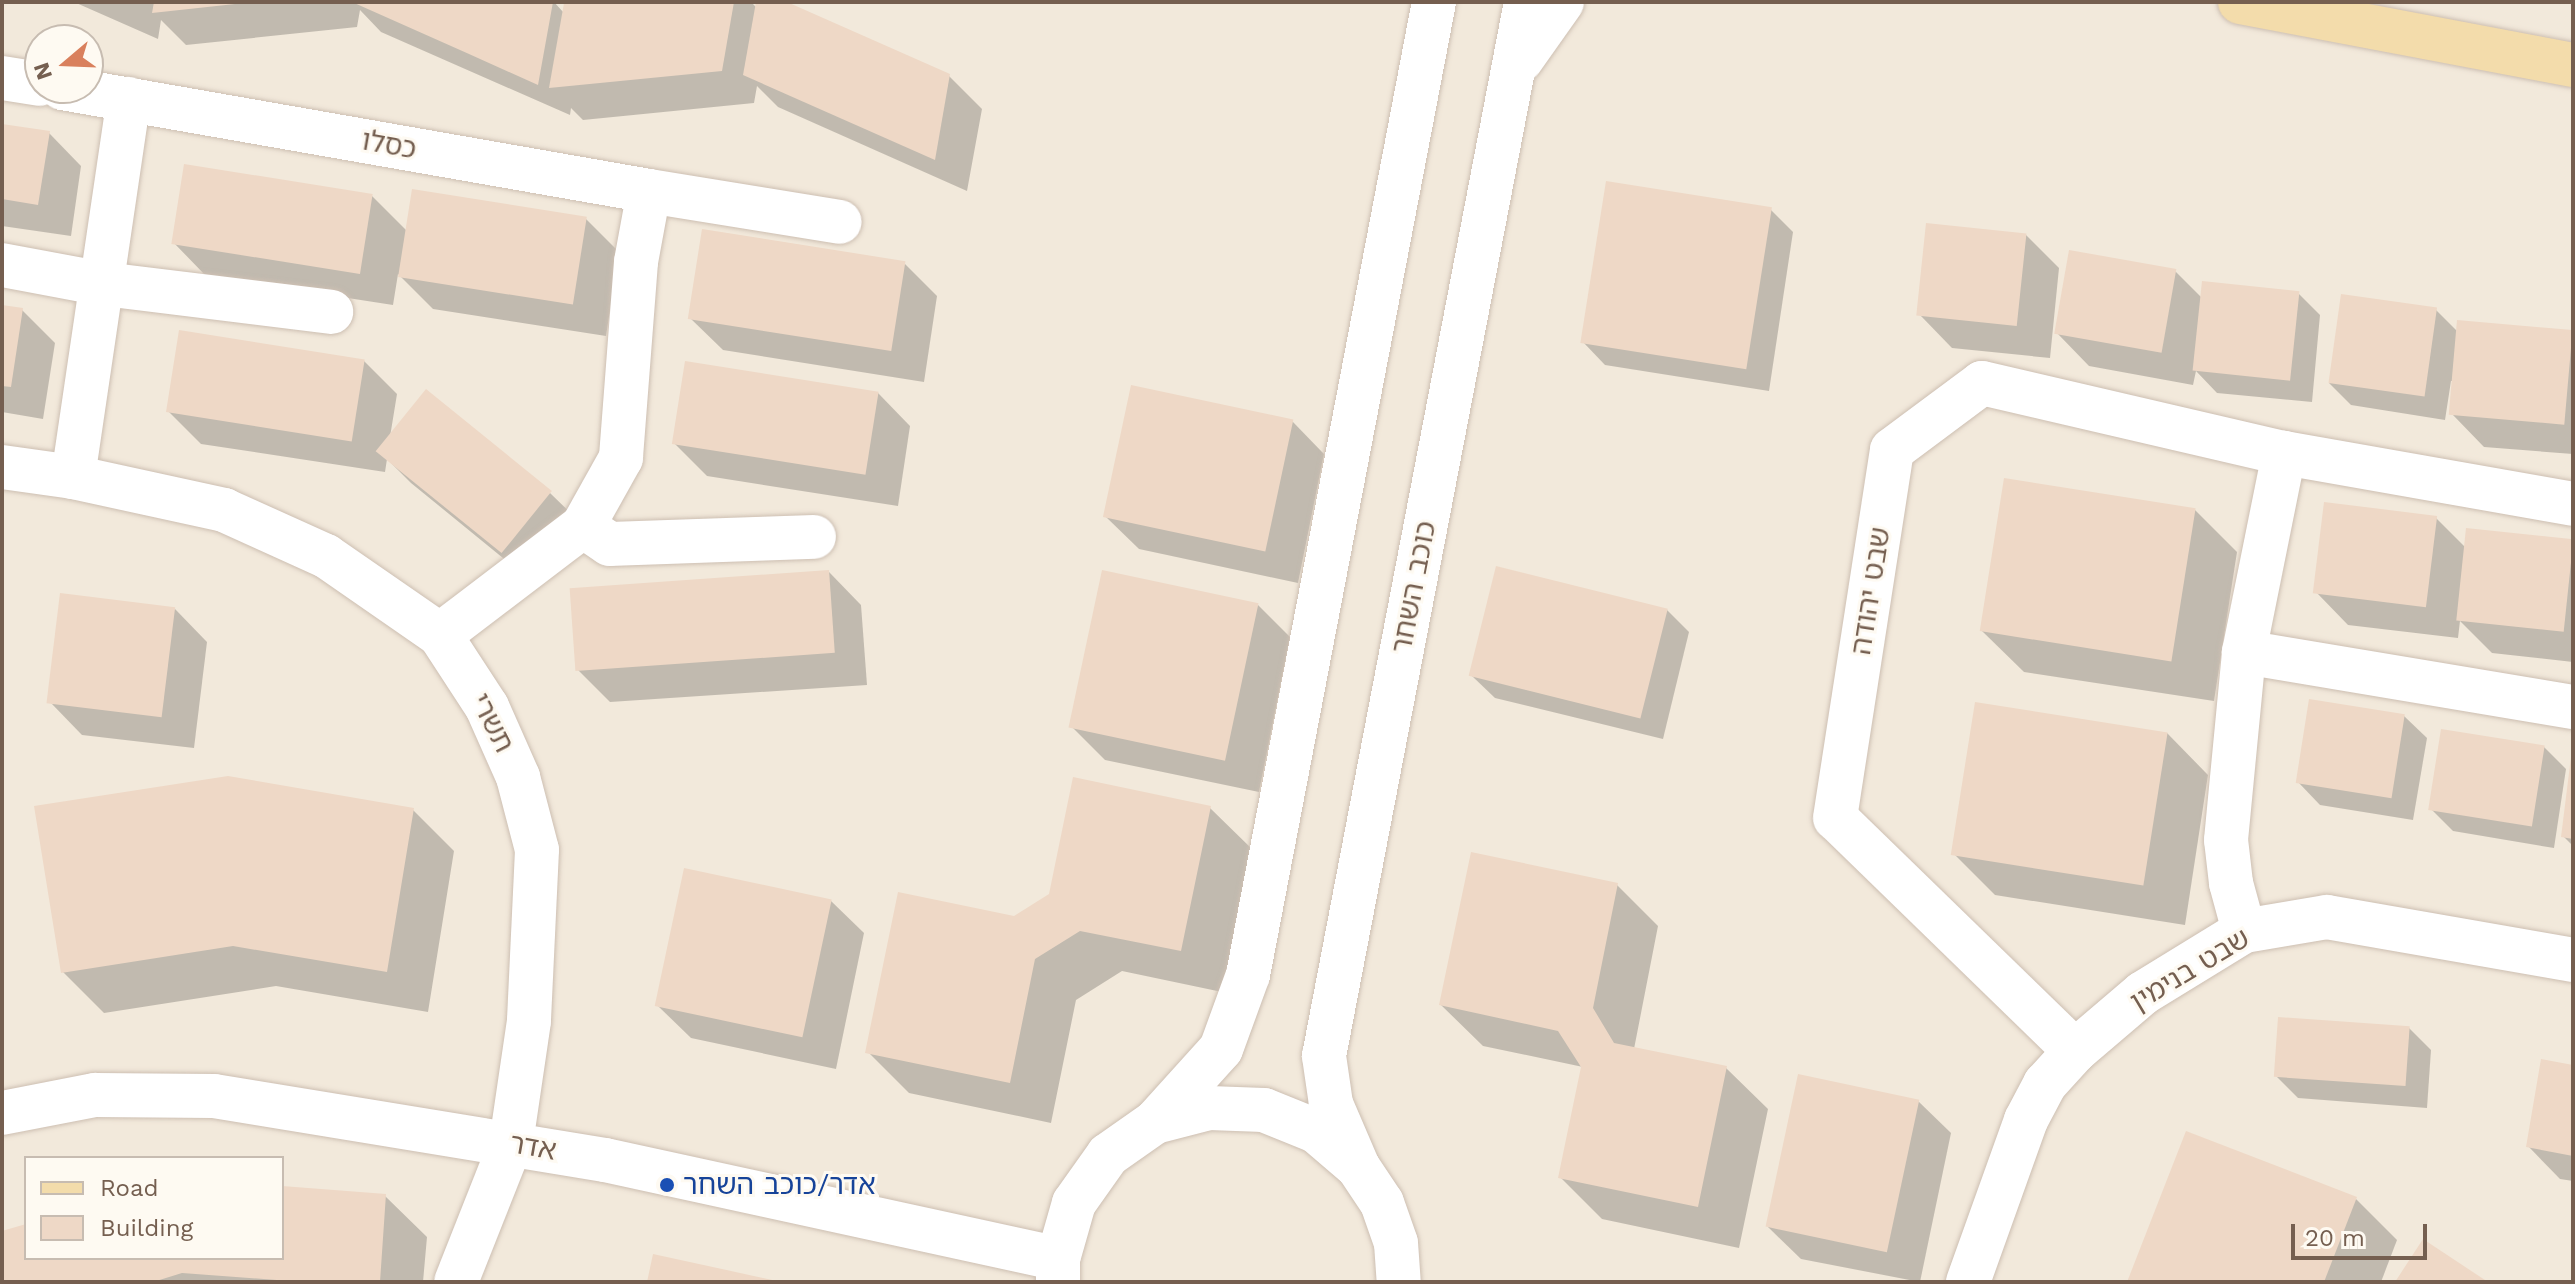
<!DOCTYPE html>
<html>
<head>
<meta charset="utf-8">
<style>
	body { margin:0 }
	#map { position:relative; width:2575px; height:1284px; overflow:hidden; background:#fbf6ec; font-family:"Work Sans","Noto Sans Hebrew",sans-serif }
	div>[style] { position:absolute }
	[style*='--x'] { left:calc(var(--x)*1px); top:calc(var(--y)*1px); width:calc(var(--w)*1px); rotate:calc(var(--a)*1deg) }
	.residential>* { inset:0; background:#f2e9db }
	.shadow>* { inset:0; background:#0003 }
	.building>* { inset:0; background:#eed8c6; transform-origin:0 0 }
	.roads { filter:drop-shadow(0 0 2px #cdbfb2) drop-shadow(0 0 2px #cdbfb2) }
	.minor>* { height:44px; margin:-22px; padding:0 22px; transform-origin:22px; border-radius:22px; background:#fff }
	.major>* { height:44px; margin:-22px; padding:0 22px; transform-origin:22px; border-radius:22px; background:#f3dcab }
	.dots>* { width:22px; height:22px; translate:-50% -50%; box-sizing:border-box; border:4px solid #fefaf2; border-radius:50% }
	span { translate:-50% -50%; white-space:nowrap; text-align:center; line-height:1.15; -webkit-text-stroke:6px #fefaf2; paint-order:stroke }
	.street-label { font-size:28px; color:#755f50 }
	.transit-label { font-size:28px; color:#164399 }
	.left { translate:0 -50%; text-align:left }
	.frame { position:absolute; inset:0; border:4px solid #755f50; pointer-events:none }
	.legend { position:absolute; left:24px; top:1156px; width:260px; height:104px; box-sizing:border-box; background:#fefaf2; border:2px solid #c7bcb1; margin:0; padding:10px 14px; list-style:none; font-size:24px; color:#755f50 }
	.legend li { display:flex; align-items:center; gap:16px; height:40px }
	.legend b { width:40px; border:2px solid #c7bcb1 }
	.north { position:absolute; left:24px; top:24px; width:80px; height:80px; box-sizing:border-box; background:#fefaf2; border:2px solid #c7bcb1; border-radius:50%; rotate:251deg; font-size:22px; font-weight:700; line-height:32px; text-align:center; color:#755f50 }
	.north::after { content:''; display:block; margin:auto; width:28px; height:36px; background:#d9805d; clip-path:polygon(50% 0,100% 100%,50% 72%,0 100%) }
	.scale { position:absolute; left:2291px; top:1224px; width:136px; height:36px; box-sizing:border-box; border:4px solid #755f50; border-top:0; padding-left:10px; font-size:24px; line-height:28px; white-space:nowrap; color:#755f50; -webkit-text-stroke:6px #fefaf2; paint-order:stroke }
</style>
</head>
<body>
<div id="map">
	<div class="residential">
		<i style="clip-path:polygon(evenodd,2px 2px,2573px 2px,2573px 1282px,2px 1282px,2px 2px,40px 40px,88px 40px,88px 88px,40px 88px,40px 40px,2px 2px,26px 1158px,282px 1158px,282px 1258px,26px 1258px,26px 1158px)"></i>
	</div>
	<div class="shadow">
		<i style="clip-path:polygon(74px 2px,554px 2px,564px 13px,566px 5px,593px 2px,751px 2px,757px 8px,758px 2px,782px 2px,949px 76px,982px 109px,967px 191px,778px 107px,757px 86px,754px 103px,583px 120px,571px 108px,570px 115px,381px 32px,360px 10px,357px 27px,186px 45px,161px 20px,158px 39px)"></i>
		<i style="clip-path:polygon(2px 126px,49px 133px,81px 166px,71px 236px,2px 226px)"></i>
		<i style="clip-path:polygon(372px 196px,407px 231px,586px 219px,619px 252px,606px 336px,433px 309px,398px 274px,393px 305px,206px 276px,174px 243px)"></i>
		<i style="clip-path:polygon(1771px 210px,1793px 232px,1769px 391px,1605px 365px,1583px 342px)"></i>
		<i style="clip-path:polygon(2026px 235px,2059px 268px,2050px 358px,1952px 348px,1920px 315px)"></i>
		<i style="clip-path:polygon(904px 263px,937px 296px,924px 382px,723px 350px,690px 318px)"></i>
		<i style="clip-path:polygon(2175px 271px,2202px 298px,2298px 293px,2320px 315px,2312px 402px,2217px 393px,2196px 371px,2193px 385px,2089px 366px,2057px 333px)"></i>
		<i style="clip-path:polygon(2px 307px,22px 310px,55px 343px,43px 419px,2px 412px)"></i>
		<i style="clip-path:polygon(2436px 310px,2458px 332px,2459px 323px,2573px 332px,2573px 454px,2484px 447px,2452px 414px,2454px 381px,2451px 381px,2445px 420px,2351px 405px,2329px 383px)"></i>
		<i style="clip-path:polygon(364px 361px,397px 394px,390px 437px,426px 392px,550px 493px,583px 525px,535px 584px,411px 483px,387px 459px,385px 472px,201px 444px,168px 411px)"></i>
		<i style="clip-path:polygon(878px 393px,910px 426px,898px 506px,707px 476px,675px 444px)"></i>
		<i style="clip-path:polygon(1292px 421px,1324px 454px,1298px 583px,1139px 549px,1106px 517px)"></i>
		<i style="clip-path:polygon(2195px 510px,2237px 552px,2214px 701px,2024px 672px,1982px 631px)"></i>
		<i style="clip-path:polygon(2436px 518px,2466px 548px,2573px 541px,2573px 662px,2492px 653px,2460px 621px,2458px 638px,2348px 625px,2316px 592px)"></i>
		<i style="clip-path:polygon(829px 572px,861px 605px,867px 685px,610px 702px,577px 669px)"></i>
		<i style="clip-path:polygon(1258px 605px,1290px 637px,1259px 792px,1105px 760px,1072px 727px)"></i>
		<i style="clip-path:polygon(175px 609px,207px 642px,194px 748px,82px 735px,50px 702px)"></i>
		<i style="clip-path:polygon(1667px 610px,1689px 632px,1663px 739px,1495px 698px,1472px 676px)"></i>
		<i style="clip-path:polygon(2404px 716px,2427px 738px,2413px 820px,2320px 805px,2298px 782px)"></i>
		<i style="clip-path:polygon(2167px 733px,2208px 775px,2185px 925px,1995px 895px,1954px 854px)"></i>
		<i style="clip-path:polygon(2544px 747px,2566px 769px,2554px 848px,2453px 831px,2431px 809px)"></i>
		<i style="clip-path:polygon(2573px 758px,2573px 846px,2563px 836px)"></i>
		<i style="clip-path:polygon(1210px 808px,1252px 849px,1222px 992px,1122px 971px,1076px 1000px,1051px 1123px,909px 1093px,868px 1052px,1014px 918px)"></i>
		<i style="clip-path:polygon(413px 810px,454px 851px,428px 1012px,276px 986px,104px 1013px,63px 972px)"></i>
		<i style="clip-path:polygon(1617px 885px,1658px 926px,1634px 1049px,1726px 1068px,1768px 1109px,1739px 1248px,1602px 1219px,1560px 1177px,1583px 1067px,1483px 1046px,1441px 1005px)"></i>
		<i style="clip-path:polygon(831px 901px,864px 933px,836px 1069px,691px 1038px,658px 1006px)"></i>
		<i style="clip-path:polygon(2409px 1028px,2431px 1050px,2427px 1108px,2298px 1098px,2276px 1076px)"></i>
		<i style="clip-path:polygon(2573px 1067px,2573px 1181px,2560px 1179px,2528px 1146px)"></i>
		<i style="clip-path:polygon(1918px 1101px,1951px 1133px,1920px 1282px,1801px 1259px,1768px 1227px)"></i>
		<i style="clip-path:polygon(282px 1188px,385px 1196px,427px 1237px,423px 1282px,2px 1282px,2px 1234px,26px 1226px,26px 1258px,282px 1258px)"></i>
		<i style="clip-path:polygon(2356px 1199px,2397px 1240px,2381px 1282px,2130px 1282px)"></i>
	</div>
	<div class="building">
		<i style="clip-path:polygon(154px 2px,235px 2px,235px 4px,152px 13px)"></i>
		<i style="clip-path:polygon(352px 2px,553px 2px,538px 85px,469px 54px)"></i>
		<i style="clip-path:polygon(734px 2px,722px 71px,549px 88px,564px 3px)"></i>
		<i style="clip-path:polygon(756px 2px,787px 2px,950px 74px,935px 160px,743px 75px)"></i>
		<i style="clip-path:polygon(2px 124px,50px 131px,38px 205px,2px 199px)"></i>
		<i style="left:184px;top:164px;width:191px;height:81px;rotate:9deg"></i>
		<i style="left:1606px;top:181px;width:168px;height:164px;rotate:9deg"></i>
		<i style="left:412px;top:189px;width:177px;height:89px;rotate:9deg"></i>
		<i style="left:1926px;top:223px;width:101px;height:93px;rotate:6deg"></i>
		<i style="left:702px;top:229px;width:206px;height:91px;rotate:9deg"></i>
		<i style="left:2069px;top:250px;width:109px;height:85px;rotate:10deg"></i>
		<i style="left:2202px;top:281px;width:98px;height:90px;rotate:6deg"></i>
		<i style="left:2341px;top:294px;width:97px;height:90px;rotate:8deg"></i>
		<i style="clip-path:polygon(2px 305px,23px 308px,11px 387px,2px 386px)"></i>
		<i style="left:2457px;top:320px;width:116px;height:95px;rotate:5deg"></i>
		<i style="left:179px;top:330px;width:188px;height:83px;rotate:9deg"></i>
		<i style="left:685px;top:361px;width:196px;height:84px;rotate:9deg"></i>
		<i style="left:1131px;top:385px;width:166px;height:135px;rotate:12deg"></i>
		<i style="left:426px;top:389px;width:162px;height:80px;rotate:39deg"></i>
		<i style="left:2004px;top:478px;width:194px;height:155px;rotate:9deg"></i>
		<i style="left:2324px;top:502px;width:114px;height:92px;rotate:7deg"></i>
		<i style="left:2466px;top:528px;width:108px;height:93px;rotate:6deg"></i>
		<i style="left:1496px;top:566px;width:177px;height:113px;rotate:14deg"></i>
		<i style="left:829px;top:570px;width:83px;height:260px;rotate:86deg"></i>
		<i style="left:1102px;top:570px;width:160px;height:161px;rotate:12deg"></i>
		<i style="left:60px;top:593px;width:116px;height:111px;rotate:7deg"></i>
		<i style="left:2309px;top:699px;width:97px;height:85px;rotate:9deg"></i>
		<i style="left:1975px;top:702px;width:195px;height:155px;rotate:9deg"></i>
		<i style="left:2441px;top:729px;width:105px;height:82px;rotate:9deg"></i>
		<i style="clip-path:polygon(2571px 757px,2573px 757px,2573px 839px,2561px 837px)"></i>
		<i style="clip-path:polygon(228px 776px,414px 808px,387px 972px,233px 946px,61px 973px,34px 806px)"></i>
		<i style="clip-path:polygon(1073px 777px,1211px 806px,1181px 951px,1080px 931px,1035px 959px,1010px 1083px,865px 1053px,898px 892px,1014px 916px,1049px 894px)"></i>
		<i style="clip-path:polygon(1471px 852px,1618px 883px,1593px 1008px,1614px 1043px,1727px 1066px,1698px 1207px,1558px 1178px,1581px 1067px,1558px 1031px,1439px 1005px)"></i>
		<i style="left:684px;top:868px;width:151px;height:141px;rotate:12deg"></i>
		<i style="left:2278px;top:1017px;width:132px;height:60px;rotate:4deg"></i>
		<i style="clip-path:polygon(2541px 1059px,2573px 1065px,2573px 1156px,2526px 1147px)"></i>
		<i style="left:1798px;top:1074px;width:124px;height:156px;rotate:12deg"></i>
		<i style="clip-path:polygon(2186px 1131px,2357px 1197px,2324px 1282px,2127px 1282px)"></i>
		<i style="clip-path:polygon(282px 1186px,386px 1194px,380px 1282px,303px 1282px,182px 1273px,153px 1282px,2px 1282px,2px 1231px,26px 1224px,26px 1258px,282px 1258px)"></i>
		<i style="clip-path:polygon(2423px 1239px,2488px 1282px,2395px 1282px)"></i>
		<i style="clip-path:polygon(653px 1254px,777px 1281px,776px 1282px,647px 1282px)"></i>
	</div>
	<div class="roads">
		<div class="minor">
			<i style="--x:1521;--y:60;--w:71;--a:-54.7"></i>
			<i style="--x:2;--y:78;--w:38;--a:9"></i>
			<i style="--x:62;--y:88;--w:596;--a:9.95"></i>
			<i style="--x:649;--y:191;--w:72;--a:100.4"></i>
			<i style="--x:636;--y:262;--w:197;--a:94.4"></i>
			<i style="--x:621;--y:458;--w:78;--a:119.2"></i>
			<i style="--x:583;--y:526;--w:180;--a:142.7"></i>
			<i style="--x:649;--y:191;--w:193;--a:9.2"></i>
			<i style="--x:2;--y:265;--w:104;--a:10.6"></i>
			<i style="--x:104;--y:284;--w:229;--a:7"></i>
			<i style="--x:2;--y:467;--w:72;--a:8"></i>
			<i style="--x:73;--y:477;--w:155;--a:12.3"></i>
			<i style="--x:224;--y:510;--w:112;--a:24.3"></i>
			<i style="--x:326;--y:556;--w:139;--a:34.7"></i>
			<i style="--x:440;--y:635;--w:86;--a:56.9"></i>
			<i style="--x:487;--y:707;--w:77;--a:66.1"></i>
			<i style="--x:518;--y:777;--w:75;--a:75.4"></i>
			<i style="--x:537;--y:850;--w:171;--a:92.7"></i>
			<i style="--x:529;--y:1021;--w:123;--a:98.4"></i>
			<i style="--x:511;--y:1143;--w:149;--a:111.6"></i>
			<i style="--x:73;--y:477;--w:382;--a:-81.6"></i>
			<i style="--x:583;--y:526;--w:32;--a:34"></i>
			<i style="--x:610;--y:544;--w:204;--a:-2"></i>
			<i style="--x:2244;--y:652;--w:334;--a:9.5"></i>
			<i style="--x:2244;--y:931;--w:50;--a:-105.2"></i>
			<i style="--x:2231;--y:883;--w:43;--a:-96.6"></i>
			<i style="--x:2226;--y:840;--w:189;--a:-84.5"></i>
			<i style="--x:2244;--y:652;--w:203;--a:-78.6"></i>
			<i style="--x:2075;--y:1051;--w:334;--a:-135.8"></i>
			<i style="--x:1835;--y:818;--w:372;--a:-81.2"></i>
			<i style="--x:1892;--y:450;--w:112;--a:-36.7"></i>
			<i style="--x:1982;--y:383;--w:310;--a:13.1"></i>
			<i style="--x:2284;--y:453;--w:293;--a:10"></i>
			<i style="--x:2;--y:1113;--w:95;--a:-11"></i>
			<i style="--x:95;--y:1095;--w:119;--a:0.5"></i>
			<i style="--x:214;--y:1096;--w:396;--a:9.3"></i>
			<i style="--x:605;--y:1160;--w:464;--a:12.3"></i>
			<i style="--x:1155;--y:1122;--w:98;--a:-47.9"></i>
			<i style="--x:1221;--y:1049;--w:79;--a:-70"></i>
			<i style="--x:1248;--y:975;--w:991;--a:-79.18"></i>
			<i style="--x:1358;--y:1167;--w:69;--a:-113.2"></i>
			<i style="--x:1331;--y:1104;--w:49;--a:-98.3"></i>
			<i style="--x:1324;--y:1056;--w:1073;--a:-79.15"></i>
			<i style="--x:1058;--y:1282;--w:23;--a:-90"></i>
			<i style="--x:1058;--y:1259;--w:58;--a:-74.1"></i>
			<i style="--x:1074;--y:1203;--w:59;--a:-54.7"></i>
			<i style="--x:1108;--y:1155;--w:57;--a:-35.1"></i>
			<i style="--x:1155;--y:1122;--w:56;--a:-14.5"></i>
			<i style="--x:1209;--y:1108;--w:55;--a:2.1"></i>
			<i style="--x:1264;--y:1110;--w:56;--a:22"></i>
			<i style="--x:1316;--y:1131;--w:55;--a:40.6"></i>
			<i style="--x:1358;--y:1167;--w:43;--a:56.3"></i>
			<i style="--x:1382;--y:1203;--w:42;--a:70.7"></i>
			<i style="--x:1396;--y:1243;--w:39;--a:86"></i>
			<i style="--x:1968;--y:1282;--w:172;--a:-70.3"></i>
			<i style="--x:2026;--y:1120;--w:41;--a:-62.2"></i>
			<i style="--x:2045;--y:1084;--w:45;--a:-47.7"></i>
			<i style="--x:2075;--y:1051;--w:89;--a:-40.5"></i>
			<i style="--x:2143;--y:993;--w:119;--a:-31.5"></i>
			<i style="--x:2244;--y:931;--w:84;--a:-9.6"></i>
			<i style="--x:2327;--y:917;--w:250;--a:9.9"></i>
		</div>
		<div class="major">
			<i style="--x:2240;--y:2;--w:339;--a:10.7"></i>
		</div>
	</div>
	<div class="dots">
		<i style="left:667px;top:1185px;background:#1a4fb4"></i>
	</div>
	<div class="street-label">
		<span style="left:389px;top:145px;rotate:10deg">כסלו</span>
		<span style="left:1414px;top:587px;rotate:-79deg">כוכב השחר</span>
		<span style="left:1871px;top:591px;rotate:-81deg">שבט יהודה</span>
		<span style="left:492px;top:723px;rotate:63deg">תשרי</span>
		<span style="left:2190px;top:970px;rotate:-31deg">שבט בנימין</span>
		<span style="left:533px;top:1147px;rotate:10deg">אדר</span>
	</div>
	<div class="transit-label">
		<span class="left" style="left:683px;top:1185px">אדר/כוכב השחר</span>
	</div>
	<div class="frame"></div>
	<ul class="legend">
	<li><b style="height:10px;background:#f3dcab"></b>Road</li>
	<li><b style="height:22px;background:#eed8c6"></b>Building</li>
	</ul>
	<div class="north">N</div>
	<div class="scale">20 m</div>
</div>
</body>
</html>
